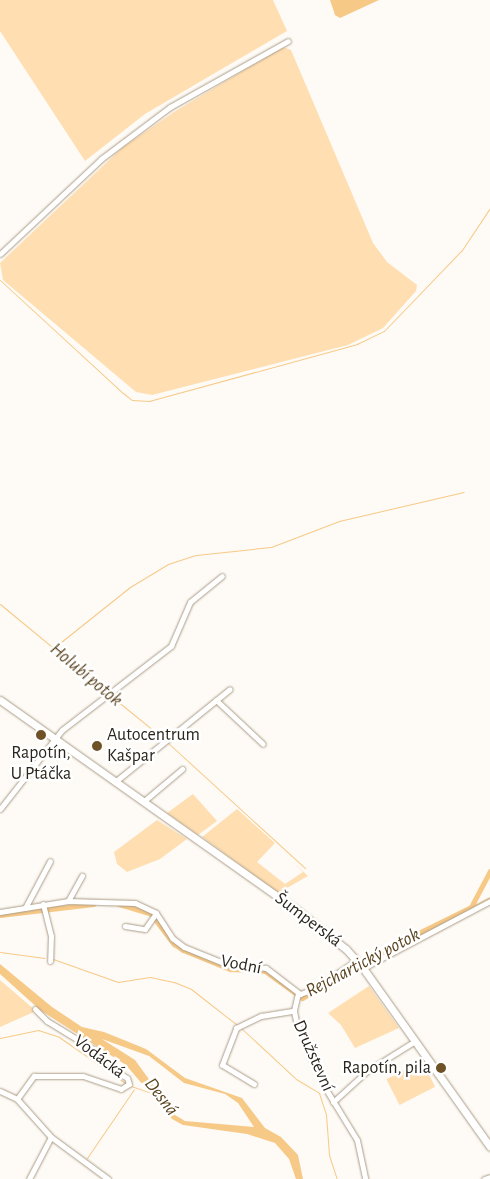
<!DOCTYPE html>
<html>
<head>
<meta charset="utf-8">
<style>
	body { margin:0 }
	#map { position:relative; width:490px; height:1179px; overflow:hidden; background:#fefbf6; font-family:"Alegreya Sans",sans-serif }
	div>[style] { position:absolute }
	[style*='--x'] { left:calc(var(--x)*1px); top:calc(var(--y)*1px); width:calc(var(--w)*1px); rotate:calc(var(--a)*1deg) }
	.green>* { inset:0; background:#ffdeb1; transform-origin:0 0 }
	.water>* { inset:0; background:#f7c987 }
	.stream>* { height:1px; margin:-0.5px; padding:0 0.5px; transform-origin:0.5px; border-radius:0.5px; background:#f7c987 }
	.canal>* { height:5px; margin:-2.5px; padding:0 2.5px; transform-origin:2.5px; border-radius:2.5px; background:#f7c987 }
	.roads { filter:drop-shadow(0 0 1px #ab9c87) drop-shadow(0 0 1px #ab9c87) }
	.minor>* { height:5px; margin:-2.5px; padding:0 2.5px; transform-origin:2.5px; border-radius:2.5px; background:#fff }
	.major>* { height:7px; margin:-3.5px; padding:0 3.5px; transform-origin:3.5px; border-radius:3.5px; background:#fff }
	.dots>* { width:14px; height:14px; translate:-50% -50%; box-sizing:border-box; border:2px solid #fff; border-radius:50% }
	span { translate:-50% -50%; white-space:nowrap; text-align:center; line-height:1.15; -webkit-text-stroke:5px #fff; paint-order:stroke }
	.poi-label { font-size:18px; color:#2b251d }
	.left { translate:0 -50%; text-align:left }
	.right { translate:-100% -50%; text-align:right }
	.street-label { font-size:18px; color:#2b251d }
	.water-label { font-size:19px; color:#5b441f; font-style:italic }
</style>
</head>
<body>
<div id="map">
	<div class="green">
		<i style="clip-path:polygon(0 0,273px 0,287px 31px,145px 114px,85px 161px,0 31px)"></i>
		<i style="clip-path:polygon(283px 47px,291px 50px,373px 243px,387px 262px,417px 285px,416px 291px,383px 328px,348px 345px,152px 395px,136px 392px,3px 280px,0 263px,123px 147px,174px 112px)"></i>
		<i style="clip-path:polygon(193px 794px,217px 821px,198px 835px,167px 813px)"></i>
		<i style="clip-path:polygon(237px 809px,275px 843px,257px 862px,285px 884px,303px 872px,293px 862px,308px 876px,278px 893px,202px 837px)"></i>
		<i style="clip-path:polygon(157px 820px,187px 839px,160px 859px,127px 872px,117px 864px,114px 852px)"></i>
		<i style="clip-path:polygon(0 980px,36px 1011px,0 1027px)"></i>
		<i style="clip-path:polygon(369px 986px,399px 1028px,355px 1048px,341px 1025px,328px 1013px)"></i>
		<i style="left:422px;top:1061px;width:29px;height:40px;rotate:63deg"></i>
	</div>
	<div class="water">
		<i style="clip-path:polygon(330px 0,379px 0,340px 18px,335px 15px)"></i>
		<i style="clip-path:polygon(evenodd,0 964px,52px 1007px,82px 1027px,104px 1032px,146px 1049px,185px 1078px,242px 1098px,265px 1128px,281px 1137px,298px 1155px,303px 1179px,296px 1179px,289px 1159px,275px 1143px,247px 1134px,183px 1125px,172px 1119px,126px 1065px,40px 1010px,0 974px,0 964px,102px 1039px,149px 1056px,184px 1083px,225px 1094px,238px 1103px,254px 1127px,185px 1121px,175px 1115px,135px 1060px,102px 1039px)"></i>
	</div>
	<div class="stream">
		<i style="--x:0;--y:280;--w:167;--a:42.6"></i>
		<i style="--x:123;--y:393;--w:11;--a:38"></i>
		<i style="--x:132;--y:400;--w:17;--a:3"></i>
		<i style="--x:149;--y:401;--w:216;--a:-15.3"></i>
		<i style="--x:357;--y:344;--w:30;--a:-26"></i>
		<i style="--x:384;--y:331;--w:112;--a:-46.1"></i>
		<i style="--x:462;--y:250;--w:50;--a:-56.3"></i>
		<i style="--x:0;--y:604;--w:140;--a:39.5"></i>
		<i style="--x:51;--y:650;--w:101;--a:-38.6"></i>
		<i style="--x:130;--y:587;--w:44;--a:-31.2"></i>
		<i style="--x:168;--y:564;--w:29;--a:-18"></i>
		<i style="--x:196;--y:555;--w:75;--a:-6.1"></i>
		<i style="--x:271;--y:547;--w:73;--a:-20.9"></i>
		<i style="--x:339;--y:521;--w:128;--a:-13.1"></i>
		<i style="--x:111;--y:696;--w:68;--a:39.1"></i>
		<i style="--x:167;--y:742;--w:187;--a:42.4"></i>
		<i style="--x:471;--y:907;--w:21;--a:-28"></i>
		<i style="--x:0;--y:952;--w:45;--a:7.6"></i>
		<i style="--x:53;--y:959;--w:69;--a:19.5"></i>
		<i style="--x:118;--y:982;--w:32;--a:-9"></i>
		<i style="--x:150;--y:977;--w:25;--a:12"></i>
		<i style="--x:174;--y:982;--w:18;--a:22"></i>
		<i style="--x:191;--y:989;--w:58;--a:38"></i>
		<i style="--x:240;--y:1027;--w:76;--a:42.9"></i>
		<i style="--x:296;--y:1079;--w:27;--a:31"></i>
		<i style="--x:319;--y:1093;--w:22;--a:72"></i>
		<i style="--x:326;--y:1114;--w:41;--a:85.8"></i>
		<i style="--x:329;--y:1155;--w:25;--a:72"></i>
		<i style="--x:0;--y:1038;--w:39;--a:-12"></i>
		<i style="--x:38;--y:1030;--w:22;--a:18"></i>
		<i style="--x:59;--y:1037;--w:83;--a:34.7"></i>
		<i style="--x:131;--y:1086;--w:18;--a:19"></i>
		<i style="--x:87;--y:1158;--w:83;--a:-55.7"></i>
	</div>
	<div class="canal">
		<i style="--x:119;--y:904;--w:34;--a:17"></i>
		<i style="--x:151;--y:914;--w:38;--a:53"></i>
		<i style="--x:174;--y:944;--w:11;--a:34"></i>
		<i style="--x:183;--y:950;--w:51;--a:22"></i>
		<i style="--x:230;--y:969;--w:35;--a:3"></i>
		<i style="--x:265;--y:971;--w:46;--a:36.1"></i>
		<i style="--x:302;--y:998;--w:95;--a:-30.3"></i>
		<i style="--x:384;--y:950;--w:97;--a:-26.3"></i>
		<i style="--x:471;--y:907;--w:41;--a:-62.2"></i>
		<i style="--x:0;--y:915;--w:94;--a:-6.7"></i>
	</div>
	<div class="roads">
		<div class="minor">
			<i style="--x:0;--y:254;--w:139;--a:-43.2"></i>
			<i style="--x:101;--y:159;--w:86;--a:-37"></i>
			<i style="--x:170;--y:107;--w:135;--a:-29.2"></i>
			<i style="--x:216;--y:700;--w:64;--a:43.1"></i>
			<i style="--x:116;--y:781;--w:146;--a:-38.9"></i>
			<i style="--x:144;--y:801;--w:50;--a:-40.1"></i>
			<i style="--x:0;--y:809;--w:100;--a:-51.9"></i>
			<i style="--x:62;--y:730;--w:138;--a:-37.6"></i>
			<i style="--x:171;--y:646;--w:48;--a:-66.6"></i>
			<i style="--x:190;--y:602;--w:41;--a:-39.1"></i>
			<i style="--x:68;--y:901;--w:29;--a:-61"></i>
			<i style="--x:43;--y:904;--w:33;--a:76"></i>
			<i style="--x:51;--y:936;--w:25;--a:92"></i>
			<i style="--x:25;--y:908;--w:53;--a:-62"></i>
			<i style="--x:0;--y:912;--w:69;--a:-9.2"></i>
			<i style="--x:68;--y:901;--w:67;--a:1.7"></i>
			<i style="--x:135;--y:903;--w:23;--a:25"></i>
			<i style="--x:156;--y:913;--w:30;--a:57"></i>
			<i style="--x:172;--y:938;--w:15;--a:37"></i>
			<i style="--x:184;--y:947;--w:45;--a:22"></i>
			<i style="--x:226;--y:964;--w:40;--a:5.7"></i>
			<i style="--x:266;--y:968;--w:43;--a:37.4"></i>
			<i style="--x:300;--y:994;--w:15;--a:-20"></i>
			<i style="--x:314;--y:989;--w:52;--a:-34"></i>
			<i style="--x:125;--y:926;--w:20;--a:9"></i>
			<i style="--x:145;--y:929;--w:19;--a:-55"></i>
			<i style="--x:363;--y:968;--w:144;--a:-27.8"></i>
			<i style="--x:298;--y:993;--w:18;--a:103"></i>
			<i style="--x:294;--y:1011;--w:10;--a:79"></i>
			<i style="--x:296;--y:1021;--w:71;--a:66.7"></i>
			<i style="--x:324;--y:1086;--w:63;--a:58.6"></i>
			<i style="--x:357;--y:1140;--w:40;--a:78"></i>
			<i style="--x:254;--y:1084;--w:37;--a:-149"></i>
			<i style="--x:222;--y:1065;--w:40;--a:-69"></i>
			<i style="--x:236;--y:1028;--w:28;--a:-26"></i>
			<i style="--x:261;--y:1016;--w:33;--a:-9"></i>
			<i style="--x:0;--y:1091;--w:19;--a:25"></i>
			<i style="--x:17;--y:1099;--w:51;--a:48.2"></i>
			<i style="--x:51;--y:1137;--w:71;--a:36.4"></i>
			<i style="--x:17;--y:1099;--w:29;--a:-54"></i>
			<i style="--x:34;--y:1076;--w:49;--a:0"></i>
			<i style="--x:83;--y:1076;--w:40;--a:18.9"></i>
			<i style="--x:121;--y:1089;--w:9;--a:-32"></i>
			<i style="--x:129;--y:1084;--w:6;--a:-108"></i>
			<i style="--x:127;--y:1078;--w:24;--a:-147"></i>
			<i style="--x:107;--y:1065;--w:21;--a:-131"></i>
			<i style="--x:93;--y:1049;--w:54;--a:-148.7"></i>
			<i style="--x:47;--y:1021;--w:17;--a:-135"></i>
			<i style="--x:333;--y:1102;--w:46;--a:-42.4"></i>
			<i style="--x:367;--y:1071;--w:57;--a:-32"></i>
			<i style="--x:29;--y:1179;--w:47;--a:-62.4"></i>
			<i style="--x:484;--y:1179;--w:6;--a:-18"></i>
		</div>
		<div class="major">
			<i style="--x:0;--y:700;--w:365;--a:35.3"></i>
			<i style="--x:298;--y:911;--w:61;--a:38.4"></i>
			<i style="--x:346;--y:949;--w:25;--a:48"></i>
			<i style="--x:363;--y:968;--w:219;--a:54.6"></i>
		</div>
	</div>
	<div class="dots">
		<i style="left:41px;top:735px;background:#6e5125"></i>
		<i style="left:97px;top:746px;background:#6e5125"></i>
		<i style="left:441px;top:1068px;background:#6e5125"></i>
	</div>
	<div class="poi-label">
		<span class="left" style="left:107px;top:746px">Autocentrum<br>Kašpar</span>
		<span style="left:41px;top:764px">Rapotín,<br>U Ptáčka</span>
		<span class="right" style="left:431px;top:1068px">Rapotín, pila</span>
	</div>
	<div class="street-label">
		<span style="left:308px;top:920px;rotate:37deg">Šumperská</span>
		<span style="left:241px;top:965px;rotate:11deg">Vodní</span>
		<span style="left:313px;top:1056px;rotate:66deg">Družstevní</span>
		<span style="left:99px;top:1057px;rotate:37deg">Vodácká</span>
	</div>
	<div class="water-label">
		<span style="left:86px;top:675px;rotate:40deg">Holubí potok</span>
		<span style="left:363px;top:963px;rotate:-28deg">Rejchartický potok</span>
		<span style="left:161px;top:1097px;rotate:52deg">Desná</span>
	</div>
</div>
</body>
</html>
